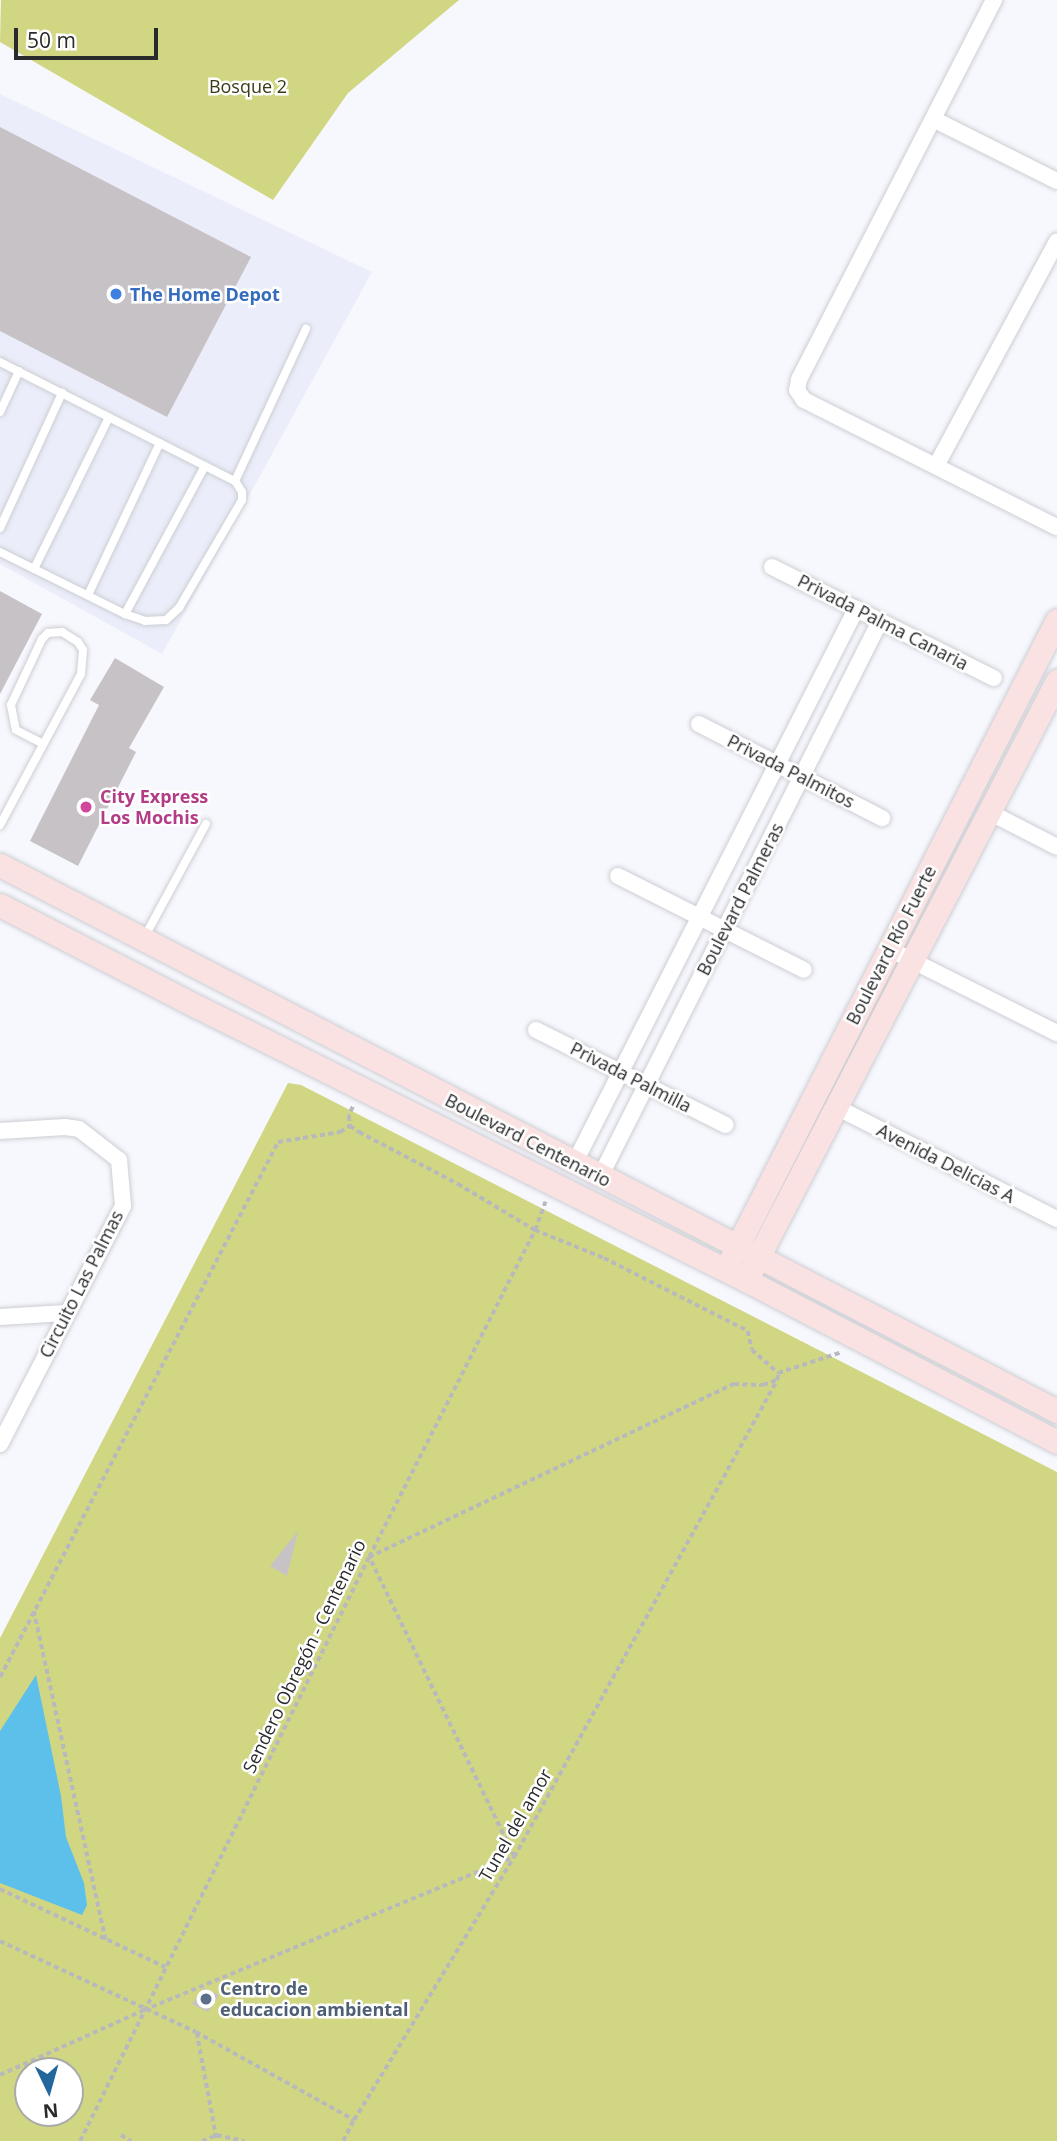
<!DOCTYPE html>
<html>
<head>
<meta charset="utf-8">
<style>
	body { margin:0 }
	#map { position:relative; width:1057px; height:2141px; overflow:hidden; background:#f7f8fd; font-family:"Open Sans",sans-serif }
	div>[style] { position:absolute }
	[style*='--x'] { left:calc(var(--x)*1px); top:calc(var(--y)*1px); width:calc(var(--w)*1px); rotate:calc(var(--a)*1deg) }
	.built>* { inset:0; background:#ebeefa }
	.green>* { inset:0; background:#d1d682 }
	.water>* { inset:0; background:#5dc0ea }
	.building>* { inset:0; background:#c7c2c5 }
	.path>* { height:3.5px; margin-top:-1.75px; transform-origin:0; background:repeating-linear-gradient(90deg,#b8b9bd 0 5px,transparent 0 8.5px) }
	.roads { filter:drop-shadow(0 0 2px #ccced3) drop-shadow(0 0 2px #ccced3) }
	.lane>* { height:8px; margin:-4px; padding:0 4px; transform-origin:4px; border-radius:4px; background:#fff }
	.street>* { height:16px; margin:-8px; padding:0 8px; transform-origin:8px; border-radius:8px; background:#fff }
	.secondary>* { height:23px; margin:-11.5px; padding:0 11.5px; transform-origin:11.5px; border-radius:11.5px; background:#fae2e2 }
	.dots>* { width:19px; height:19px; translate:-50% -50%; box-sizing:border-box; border:4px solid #fff; border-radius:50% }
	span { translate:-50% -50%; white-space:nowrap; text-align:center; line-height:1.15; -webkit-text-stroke:5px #fff; paint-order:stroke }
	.park-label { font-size:18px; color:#393b16 }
	.shop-label { font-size:18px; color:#366cbe; font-weight:700 }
	.left { translate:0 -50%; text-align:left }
	.street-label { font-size:18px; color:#292a2c }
	.hotel-label { font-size:18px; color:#b23c85; font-weight:700 }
	.service-label { font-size:18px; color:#4e5e75; font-weight:700 }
	.north { position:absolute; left:14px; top:2057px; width:70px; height:70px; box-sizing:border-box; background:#fff; border:2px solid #a9aaab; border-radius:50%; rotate:175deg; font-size:19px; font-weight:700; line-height:28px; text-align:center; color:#292a2c }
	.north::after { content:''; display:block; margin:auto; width:24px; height:32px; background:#23689d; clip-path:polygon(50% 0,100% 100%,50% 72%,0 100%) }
	.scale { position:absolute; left:14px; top:28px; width:144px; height:32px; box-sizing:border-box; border:4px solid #292a2c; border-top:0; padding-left:9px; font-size:21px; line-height:24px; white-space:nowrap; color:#292a2c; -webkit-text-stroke:5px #fff; paint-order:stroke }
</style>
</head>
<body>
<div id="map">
	<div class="built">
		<i style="clip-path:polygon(0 94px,372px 272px,162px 654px,0 564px)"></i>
	</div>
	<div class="green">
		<i style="clip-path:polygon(1px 0,459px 0,348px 93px,273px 200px,0 42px)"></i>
		<i style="clip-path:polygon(evenodd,288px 1083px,301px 1085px,1057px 1472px,1057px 2141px,0 2141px,0 1638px,288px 1083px,28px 2071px,70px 2071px,70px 2113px,28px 2113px,28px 2071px)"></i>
	</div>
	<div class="water">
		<i style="clip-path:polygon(36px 1675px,61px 1796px,66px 1837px,84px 1883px,87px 1905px,82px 1915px,0 1883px,0 1731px)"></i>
	</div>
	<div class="building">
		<i style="clip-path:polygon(0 127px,251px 257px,167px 417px,0 331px)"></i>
		<i style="clip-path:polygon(0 591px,42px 614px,0 694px)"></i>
		<i style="clip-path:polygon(115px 658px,164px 687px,129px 748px,136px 752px,78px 866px,30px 841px,99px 705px,90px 700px)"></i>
		<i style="clip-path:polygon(298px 1531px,287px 1576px,270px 1566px)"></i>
		<i style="clip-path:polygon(204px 1988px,219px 1995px,208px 2012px,192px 2004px)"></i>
	</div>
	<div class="path">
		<i style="--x:353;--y:1107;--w:10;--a:114"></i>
		<i style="--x:349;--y:1116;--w:10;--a:84"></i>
		<i style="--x:350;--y:1126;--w:11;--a:34"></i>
		<i style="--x:359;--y:1132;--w:112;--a:27.7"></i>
		<i style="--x:458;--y:1184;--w:90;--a:30.9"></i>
		<i style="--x:535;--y:1230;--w:74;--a:22.1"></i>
		<i style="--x:604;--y:1258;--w:161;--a:26.9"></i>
		<i style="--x:748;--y:1331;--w:19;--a:78"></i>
		<i style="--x:752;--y:1350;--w:35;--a:41"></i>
		<i style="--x:778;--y:1373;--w:67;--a:-18.2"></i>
		<i style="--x:34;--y:1611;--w:337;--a:77.7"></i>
		<i style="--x:0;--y:1677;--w:603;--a:-62.54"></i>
		<i style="--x:278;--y:1142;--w:63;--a:-9.2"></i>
		<i style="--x:340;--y:1132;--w:12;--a:-31"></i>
		<i style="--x:0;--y:1889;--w:183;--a:25.3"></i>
		<i style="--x:0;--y:1941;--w:216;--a:24.9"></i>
		<i style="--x:196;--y:2032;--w:181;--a:29.1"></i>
		<i style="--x:354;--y:2120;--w:308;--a:-58.7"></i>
		<i style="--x:514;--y:1857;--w:545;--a:-61.13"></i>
		<i style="--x:197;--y:2033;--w:110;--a:79.5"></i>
		<i style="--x:0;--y:2075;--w:158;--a:-24.3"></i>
		<i style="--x:144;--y:2010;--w:400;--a:-22.5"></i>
		<i style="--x:514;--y:1857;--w:333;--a:-115.8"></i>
		<i style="--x:369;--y:1557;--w:404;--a:-25.4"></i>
		<i style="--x:734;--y:1384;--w:29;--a:2"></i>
		<i style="--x:763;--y:1385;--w:15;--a:-20"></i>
		<i style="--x:777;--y:1380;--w:7;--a:-82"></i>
		<i style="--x:121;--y:2135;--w:12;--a:31"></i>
		<i style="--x:80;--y:2141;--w:652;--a:-63.67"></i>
		<i style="--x:369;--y:1557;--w:367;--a:-63.1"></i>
		<i style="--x:535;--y:1230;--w:30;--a:-70"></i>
		<i style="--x:202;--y:2141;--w:16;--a:-22"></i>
		<i style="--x:217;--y:2135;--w:28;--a:13"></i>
		<i style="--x:343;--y:2141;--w:22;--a:-63"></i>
	</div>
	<div class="roads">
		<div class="lane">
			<i style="--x:0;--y:362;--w:263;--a:26.9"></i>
			<i style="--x:235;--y:481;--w:168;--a:-65"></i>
			<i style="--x:0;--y:412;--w:45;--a:-65.1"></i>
			<i style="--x:0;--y:528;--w:149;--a:-65.3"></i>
			<i style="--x:0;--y:552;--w:140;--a:26.4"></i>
			<i style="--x:125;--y:614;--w:21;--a:19"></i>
			<i style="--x:145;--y:621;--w:21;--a:-3"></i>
			<i style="--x:166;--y:620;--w:18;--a:-43"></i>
			<i style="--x:179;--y:608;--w:125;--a:-59.7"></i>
			<i style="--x:242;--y:500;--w:8;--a:-90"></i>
			<i style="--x:242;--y:492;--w:13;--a:-122"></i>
			<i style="--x:34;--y:569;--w:169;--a:-63.7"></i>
			<i style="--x:88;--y:595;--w:168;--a:-64.7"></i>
			<i style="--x:125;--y:614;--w:168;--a:-61.6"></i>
			<i style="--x:0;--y:825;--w:171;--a:-61.8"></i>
			<i style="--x:81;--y:674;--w:24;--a:-85"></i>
			<i style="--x:83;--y:650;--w:9;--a:-122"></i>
			<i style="--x:78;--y:642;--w:19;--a:-148"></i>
			<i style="--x:62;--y:632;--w:14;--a:176"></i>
			<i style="--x:48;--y:633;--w:8;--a:135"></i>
			<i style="--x:42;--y:639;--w:73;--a:115.2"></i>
			<i style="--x:11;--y:705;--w:25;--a:79"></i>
			<i style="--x:16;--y:730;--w:30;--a:27"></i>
			<i style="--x:144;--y:938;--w:130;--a:-61.5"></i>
		</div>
		<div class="street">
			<i style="--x:994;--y:0;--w:427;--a:117.2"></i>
			<i style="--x:799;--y:380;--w:10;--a:101"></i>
			<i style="--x:797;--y:390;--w:12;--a:55"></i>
			<i style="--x:804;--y:400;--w:283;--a:26.7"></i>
			<i style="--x:935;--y:120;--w:136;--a:26.6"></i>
			<i style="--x:936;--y:466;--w:255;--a:-61.7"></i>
			<i style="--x:772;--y:567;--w:248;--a:26.6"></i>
			<i style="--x:699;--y:724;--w:206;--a:27.2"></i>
			<i style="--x:989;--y:812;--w:76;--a:27.2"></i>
			<i style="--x:618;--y:876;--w:208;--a:26.8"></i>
			<i style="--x:889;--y:949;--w:188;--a:26.6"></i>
			<i style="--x:536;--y:1030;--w:212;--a:26.6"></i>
			<i style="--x:836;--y:1107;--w:248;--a:26.9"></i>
			<i style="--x:0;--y:1131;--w:65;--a:-3.5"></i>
			<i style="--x:65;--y:1127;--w:14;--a:8"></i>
			<i style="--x:79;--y:1129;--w:51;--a:37.8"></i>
			<i style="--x:119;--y:1160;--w:46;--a:85"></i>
			<i style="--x:123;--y:1206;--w:268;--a:117.3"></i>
			<i style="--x:574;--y:1164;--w:623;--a:-63.06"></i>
			<i style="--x:600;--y:1177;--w:623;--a:-63.27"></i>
			<i style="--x:0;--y:1317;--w:66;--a:-3.5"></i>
		</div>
		<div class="secondary">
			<i style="--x:0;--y:865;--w:1190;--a:27.32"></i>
			<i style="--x:0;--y:905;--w:223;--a:27.3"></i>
			<i style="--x:198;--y:1007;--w:612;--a:26.48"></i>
			<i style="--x:746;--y:1280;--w:351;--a:27.5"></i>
			<i style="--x:731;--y:1259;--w:717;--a:-62.97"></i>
			<i style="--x:751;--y:1271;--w:665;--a:-62.59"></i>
		</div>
	</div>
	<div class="dots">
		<i style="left:116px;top:294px;background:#3f7fe0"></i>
		<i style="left:86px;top:807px;background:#d1479c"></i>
		<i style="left:206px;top:1999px;background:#5c6f8a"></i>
	</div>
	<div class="park-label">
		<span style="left:248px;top:86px">Bosque 2</span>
	</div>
	<div class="shop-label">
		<span class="left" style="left:130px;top:294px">The Home Depot</span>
	</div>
	<div class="street-label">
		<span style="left:883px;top:622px;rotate:27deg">Privada Palma Canaria</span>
		<span style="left:791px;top:771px;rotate:27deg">Privada Palmitos</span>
		<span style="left:740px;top:899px;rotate:-63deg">Boulevard Palmeras</span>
		<span style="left:891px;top:945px;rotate:-63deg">Boulevard Río Fuerte</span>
		<span style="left:631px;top:1077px;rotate:27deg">Privada Palmilla</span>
		<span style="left:528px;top:1140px;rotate:27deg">Boulevard Centenario</span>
		<span style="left:946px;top:1163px;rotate:27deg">Avenida Delicias A</span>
		<span style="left:81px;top:1284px;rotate:-63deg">Circuito Las Palmas</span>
		<span style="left:304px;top:1656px;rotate:-64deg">Sendero Obregón - Centenario</span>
		<span style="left:515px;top:1825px;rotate:-60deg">Tunel del amor</span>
	</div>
	<div class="hotel-label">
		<span class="left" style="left:100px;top:807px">City Express<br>Los Mochis</span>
	</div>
	<div class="service-label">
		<span class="left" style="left:220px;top:1999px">Centro de<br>educacion ambiental</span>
	</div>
	<div class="north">N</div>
	<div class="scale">50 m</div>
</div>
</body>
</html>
